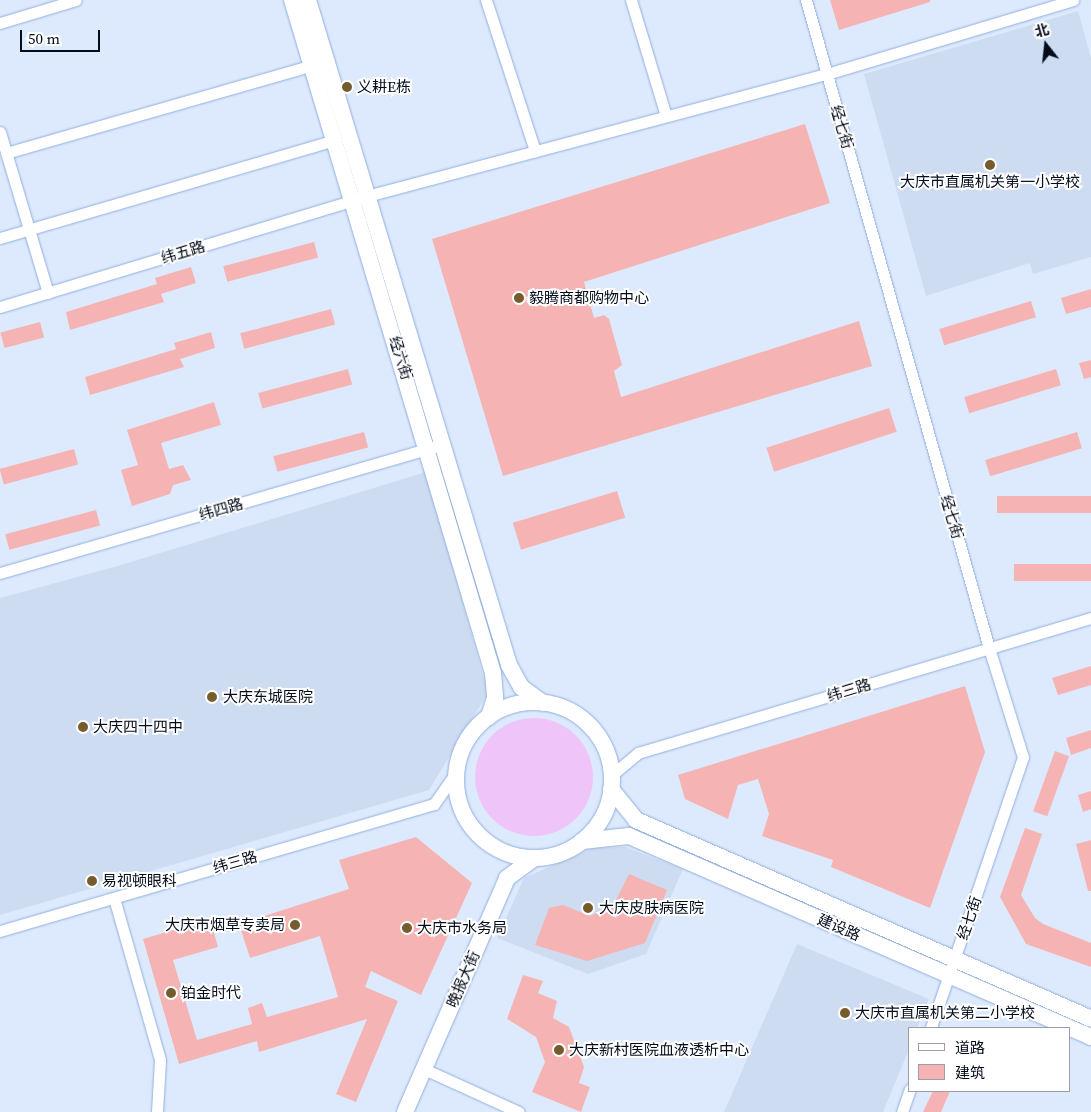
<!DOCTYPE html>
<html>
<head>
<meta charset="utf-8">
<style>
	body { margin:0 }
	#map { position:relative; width:1091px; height:1112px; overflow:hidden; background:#ddeafe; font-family:"Source Serif 4","Noto Sans SC",serif }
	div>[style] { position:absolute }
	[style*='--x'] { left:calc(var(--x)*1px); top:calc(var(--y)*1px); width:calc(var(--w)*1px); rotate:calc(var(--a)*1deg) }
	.built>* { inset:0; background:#cedcf2 }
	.green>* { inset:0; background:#efc5f9 }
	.round { border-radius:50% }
	.building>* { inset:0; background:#f5b4b3; transform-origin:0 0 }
	.roads { filter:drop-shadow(0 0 1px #91aedd) drop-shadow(0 0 1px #91aedd) }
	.street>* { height:11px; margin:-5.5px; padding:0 5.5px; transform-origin:5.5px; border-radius:5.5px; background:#fff }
	.secondary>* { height:16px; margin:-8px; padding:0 8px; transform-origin:8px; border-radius:8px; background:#fff }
	.secondary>.ring { margin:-8px; padding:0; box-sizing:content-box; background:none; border:16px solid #fff; border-radius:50% }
	.dots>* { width:14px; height:14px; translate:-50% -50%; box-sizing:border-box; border:2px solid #fff; border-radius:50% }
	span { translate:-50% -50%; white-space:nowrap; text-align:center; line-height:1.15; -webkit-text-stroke:4px #fff; paint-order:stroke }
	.poi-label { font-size:15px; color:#040c1c }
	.left { translate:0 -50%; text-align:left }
	.right { translate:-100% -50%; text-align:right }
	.street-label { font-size:15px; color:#040c1c }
	.legend { position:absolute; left:908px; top:1027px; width:162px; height:65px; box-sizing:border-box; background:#fff; border:1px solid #9b9ea4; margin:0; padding:6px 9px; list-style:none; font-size:15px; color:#040c1c }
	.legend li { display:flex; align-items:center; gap:10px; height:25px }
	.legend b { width:25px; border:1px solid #9b9ea4 }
	.north { position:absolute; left:1021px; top:20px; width:50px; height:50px; -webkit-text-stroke:4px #fff; paint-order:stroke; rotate:344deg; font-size:14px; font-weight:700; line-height:20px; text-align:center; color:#040c1c }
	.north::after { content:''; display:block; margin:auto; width:18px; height:22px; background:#040c1c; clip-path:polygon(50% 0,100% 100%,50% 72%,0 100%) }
	.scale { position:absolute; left:20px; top:30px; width:80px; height:22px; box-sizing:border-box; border:2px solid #040c1c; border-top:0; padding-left:6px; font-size:15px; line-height:18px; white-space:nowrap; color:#040c1c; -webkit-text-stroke:4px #fff; paint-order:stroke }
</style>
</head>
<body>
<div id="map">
	<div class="built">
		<i style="clip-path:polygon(1078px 11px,1091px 58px,1091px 257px,1033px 274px,1030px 263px,926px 296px,864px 74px)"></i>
		<i style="clip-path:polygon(426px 472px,488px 693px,429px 790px,0 915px,0 598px,121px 565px)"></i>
		<i style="clip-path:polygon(625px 847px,683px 869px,646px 954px,588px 974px,497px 938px,524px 878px,593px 848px)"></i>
		<i style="clip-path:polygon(797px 944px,929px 999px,917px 1028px,910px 1028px,910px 1047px,883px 1112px,724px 1112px)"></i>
	</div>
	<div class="green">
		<i class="round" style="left:475px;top:718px;width:118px;height:118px"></i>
	</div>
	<div class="building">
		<i style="clip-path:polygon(830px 0,930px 0,930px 2px,839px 30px)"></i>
		<i style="clip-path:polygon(805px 124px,830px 203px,584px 282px,594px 318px,604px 315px,609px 319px,622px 365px,614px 371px,621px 397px,859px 321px,872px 366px,503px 476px,432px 239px)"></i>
		<i style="left:314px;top:242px;width:16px;height:94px;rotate:75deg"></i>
		<i style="clip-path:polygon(191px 267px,196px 283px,161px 294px,164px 302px,70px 330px,66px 312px,157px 284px,155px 278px)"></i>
		<i style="clip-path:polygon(1091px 289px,1091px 307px,1066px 314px,1061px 298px)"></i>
		<i style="left:1031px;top:301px;width:17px;height:96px;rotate:73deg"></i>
		<i style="left:331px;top:309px;width:16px;height:94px;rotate:75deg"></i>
		<i style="left:40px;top:322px;width:16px;height:41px;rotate:75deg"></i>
		<i style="clip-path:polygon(211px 332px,215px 348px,180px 359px,184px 367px,90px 395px,85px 377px,176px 349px,174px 343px)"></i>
		<i style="clip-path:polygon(1091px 360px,1091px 377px,1084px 379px,1079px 363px)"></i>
		<i style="left:348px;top:369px;width:16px;height:93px;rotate:75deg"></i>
		<i style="left:1056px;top:369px;width:17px;height:96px;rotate:73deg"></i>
		<i style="clip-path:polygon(214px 402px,221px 425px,161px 443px,169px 469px,183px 465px,191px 480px,173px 485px,170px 494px,132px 506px,121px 470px,138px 465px,127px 430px)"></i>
		<i style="left:889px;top:408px;width:25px;height:129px;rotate:72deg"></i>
		<i style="left:364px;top:432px;width:16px;height:94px;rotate:75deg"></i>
		<i style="left:1077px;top:432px;width:17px;height:96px;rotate:73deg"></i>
		<i style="left:74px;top:449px;width:16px;height:77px;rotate:75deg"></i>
		<i style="left:617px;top:491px;width:28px;height:109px;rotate:73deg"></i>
		<i style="left:1091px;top:496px;width:17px;height:94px;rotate:90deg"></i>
		<i style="left:96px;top:510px;width:16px;height:94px;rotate:75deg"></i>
		<i style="left:1091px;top:564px;width:17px;height:77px;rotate:90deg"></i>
		<i style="clip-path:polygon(1091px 666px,1091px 685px,1058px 695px,1052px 678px)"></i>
		<i style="clip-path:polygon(965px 686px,985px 752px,930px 908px,831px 867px,833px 860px,762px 836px,769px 814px,758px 779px,738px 785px,728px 819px,685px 799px,678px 775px)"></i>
		<i style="clip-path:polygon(1091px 730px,1091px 748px,1071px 755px,1066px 738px)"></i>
		<i style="left:1055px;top:751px;width:15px;height:64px;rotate:20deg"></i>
		<i style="clip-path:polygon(1091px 791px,1091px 809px,1083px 812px,1078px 795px)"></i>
		<i style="clip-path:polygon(1025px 828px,1042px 834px,1021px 895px,1035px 918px,1043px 924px,1091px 943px,1091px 967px,1026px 944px,1000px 897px)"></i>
		<i style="clip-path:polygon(416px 837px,472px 883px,421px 995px,371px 971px,365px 987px,398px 1001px,356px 1102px,336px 1094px,367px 1019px,259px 1052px,257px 1041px,179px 1064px,143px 939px,210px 919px,218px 947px,173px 960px,197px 1040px,252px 1024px,248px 1008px,262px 1003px,267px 1017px,338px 997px,320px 936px,250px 958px,239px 924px,349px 889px,339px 860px)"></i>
		<i style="clip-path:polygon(1091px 840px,1091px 891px,1088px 891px,1076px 844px)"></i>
		<i style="clip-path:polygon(629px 874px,667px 890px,645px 943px,587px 961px,535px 945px,549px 908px,563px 905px,590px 916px,613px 906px)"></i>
		<i style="clip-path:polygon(523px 975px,543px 981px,538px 993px,557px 1001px,553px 1018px,569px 1027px,584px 1067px,579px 1083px,590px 1087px,581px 1112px,532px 1092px,545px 1062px,536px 1037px,507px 1019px)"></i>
		<i style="clip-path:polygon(933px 1091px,950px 1091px,941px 1112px,923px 1112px)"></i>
	</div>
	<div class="roads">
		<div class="street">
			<i style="--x:486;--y:0;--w:159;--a:72"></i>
			<i style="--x:631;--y:0;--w:121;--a:73.2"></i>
			<i style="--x:806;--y:0;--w:673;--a:74.23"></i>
			<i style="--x:989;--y:648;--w:114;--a:72.7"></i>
			<i style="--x:1023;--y:757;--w:286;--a:108.8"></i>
			<i style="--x:0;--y:23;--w:79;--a:-16.8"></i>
			<i style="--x:0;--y:132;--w:168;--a:73.4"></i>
			<i style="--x:6;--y:153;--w:318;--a:-16"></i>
			<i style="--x:0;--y:238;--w:349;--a:-16.3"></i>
			<i style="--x:0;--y:307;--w:383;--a:-16.8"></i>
			<i style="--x:367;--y:196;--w:476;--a:-14.9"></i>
			<i style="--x:827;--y:74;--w:257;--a:-16.7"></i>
			<i style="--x:0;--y:573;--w:460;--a:-16.2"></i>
			<i style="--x:613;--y:774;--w:33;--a:-40"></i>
			<i style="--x:638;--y:753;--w:473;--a:-16.6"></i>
			<i style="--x:114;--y:898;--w:168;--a:74.1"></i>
			<i style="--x:160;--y:1060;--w:52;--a:93.3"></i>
			<i style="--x:0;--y:931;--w:452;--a:-16.3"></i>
			<i style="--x:434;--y:804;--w:38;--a:-55"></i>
			<i style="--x:424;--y:1069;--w:104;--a:24.4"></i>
			<i style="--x:902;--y:1112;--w:24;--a:-71"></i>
		</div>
		<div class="secondary">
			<i style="--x:292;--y:0;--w:702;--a:73.37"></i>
			<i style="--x:493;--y:673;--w:25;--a:85"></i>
			<i style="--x:495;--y:698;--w:20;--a:108"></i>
			<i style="--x:308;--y:0;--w:695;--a:73.18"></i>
			<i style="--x:509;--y:665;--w:25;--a:61"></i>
			<i style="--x:521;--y:687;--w:27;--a:36"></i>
			<i class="ring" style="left:456px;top:702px;width:140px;height:140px"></i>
			<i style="--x:611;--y:789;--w:40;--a:51"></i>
			<i style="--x:636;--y:820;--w:497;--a:23.6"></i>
			<i style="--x:582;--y:841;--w:47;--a:-6.1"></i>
			<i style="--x:629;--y:836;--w:504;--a:23.51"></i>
			<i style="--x:405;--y:1112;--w:255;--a:-66.4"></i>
			<i style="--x:507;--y:878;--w:34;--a:-36"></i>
		</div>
	</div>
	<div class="dots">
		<i style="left:347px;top:87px;background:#765b2d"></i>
		<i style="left:990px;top:165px;background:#765b2d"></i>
		<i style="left:519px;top:298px;background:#765b2d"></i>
		<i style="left:212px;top:697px;background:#765b2d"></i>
		<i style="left:83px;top:727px;background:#765b2d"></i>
		<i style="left:92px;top:881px;background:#765b2d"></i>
		<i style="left:588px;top:908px;background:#765b2d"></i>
		<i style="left:295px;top:925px;background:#765b2d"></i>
		<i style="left:407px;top:928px;background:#765b2d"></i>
		<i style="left:171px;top:993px;background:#765b2d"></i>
		<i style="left:845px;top:1013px;background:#765b2d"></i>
		<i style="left:559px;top:1050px;background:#765b2d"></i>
	</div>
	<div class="poi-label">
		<span class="left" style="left:357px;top:87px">义耕E栋</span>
		<span style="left:990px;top:182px">大庆市直属机关第一小学校</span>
		<span class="left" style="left:529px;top:298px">毅腾商都购物中心</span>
		<span class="left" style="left:223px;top:697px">大庆东城医院</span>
		<span class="left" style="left:93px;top:727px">大庆四十四中</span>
		<span class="left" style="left:102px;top:881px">易视顿眼科</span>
		<span class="left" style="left:599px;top:908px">大庆皮肤病医院</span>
		<span class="right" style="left:285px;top:925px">大庆市烟草专卖局</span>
		<span class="left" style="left:417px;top:928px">大庆市水务局</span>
		<span class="left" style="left:181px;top:993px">铂金时代</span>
		<span class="left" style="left:855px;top:1013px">大庆市直属机关第二小学校</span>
		<span class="left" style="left:569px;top:1050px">大庆新村医院血液透析中心</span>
	</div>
	<div class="street-label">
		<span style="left:842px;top:127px;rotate:74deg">经七街</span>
		<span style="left:183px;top:252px;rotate:-17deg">纬五路</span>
		<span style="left:401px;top:358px;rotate:73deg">经六街</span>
		<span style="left:221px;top:509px;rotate:-16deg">纬四路</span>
		<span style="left:952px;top:517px;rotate:74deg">经七街</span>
		<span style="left:849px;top:690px;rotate:-17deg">纬三路</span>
		<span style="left:235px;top:862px;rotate:-16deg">纬三路</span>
		<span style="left:969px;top:918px;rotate:-71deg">经七街</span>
		<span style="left:839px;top:927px;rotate:23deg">建设路</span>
		<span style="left:463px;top:979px;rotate:-66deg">晚报大街</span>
	</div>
	<ul class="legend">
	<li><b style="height:6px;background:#fff"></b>道路</li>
	<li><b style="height:14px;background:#f5b4b3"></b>建筑</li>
	</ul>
	<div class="north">北</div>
	<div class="scale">50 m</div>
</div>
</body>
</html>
